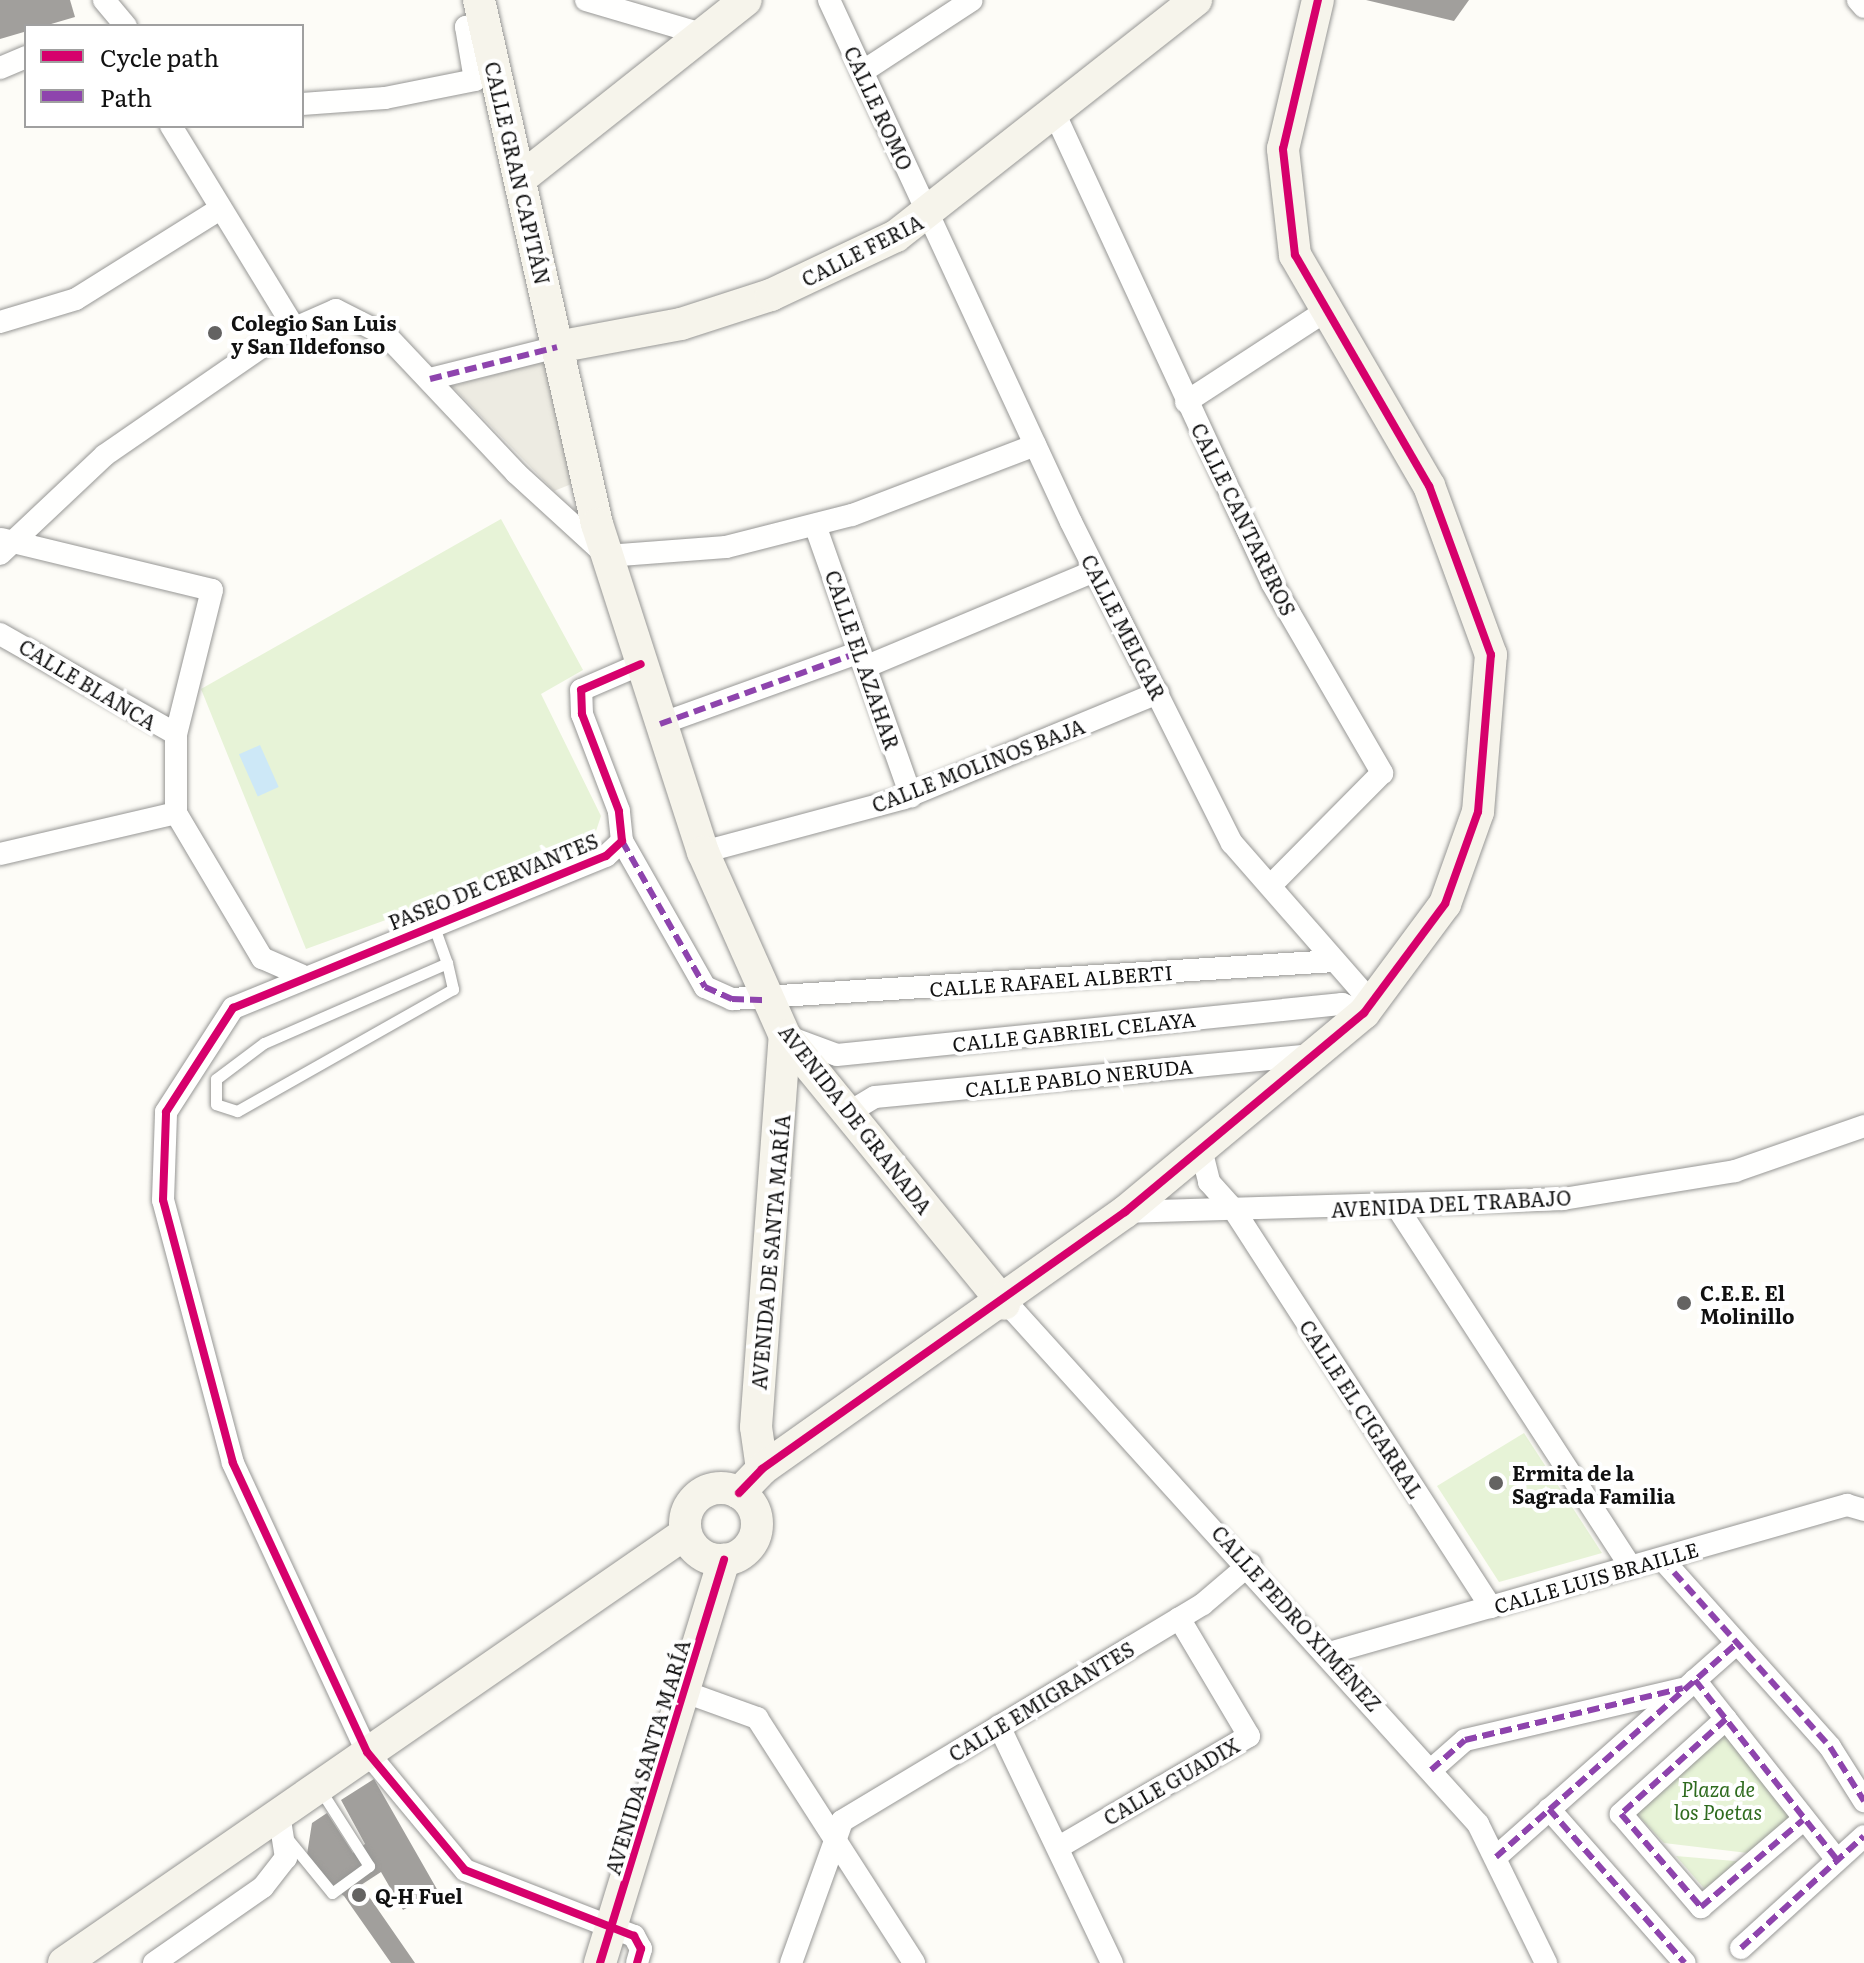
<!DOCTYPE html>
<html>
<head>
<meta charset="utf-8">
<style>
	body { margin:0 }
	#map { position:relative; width:1864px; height:1963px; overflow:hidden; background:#fdfcf7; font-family:Literata,serif }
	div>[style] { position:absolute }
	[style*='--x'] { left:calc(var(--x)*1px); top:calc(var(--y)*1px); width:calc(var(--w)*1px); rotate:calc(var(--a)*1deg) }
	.green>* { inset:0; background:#e7f3d7 }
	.plaza>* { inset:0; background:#edebe2 }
	.water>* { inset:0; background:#cde8f7; transform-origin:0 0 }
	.building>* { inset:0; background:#a19f9c }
	.roads { filter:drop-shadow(0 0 2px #979795) drop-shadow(0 0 2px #979795) }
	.lane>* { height:11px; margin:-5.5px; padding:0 5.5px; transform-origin:5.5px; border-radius:5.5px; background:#fffffe }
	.street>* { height:22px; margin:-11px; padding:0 11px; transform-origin:11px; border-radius:11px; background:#fffffe }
	.secondary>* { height:32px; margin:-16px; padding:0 16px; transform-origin:16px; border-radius:16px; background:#f6f4eb }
	.secondary>.ring { margin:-16px; padding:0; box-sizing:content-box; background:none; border:32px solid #f6f4eb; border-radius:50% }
	.quiet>* { height:6px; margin-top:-3px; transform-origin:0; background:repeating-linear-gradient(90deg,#8e44ad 0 12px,transparent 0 18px) }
	.cycleway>* { height:8px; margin:-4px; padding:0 4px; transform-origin:4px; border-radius:4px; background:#d6006c }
	.dots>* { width:22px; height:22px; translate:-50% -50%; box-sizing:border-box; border:4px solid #fff; border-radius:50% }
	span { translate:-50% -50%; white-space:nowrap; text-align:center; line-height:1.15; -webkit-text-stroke:8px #fff; paint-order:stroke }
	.street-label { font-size:20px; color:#111 }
	.poi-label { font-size:20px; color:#111; font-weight:700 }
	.left { translate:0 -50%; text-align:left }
	.park-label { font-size:20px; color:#2f6b1f; font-style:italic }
	.legend { position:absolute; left:24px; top:24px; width:280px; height:104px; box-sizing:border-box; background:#fff; border:2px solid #a0a0a0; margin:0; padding:10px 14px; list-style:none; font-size:24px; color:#111 }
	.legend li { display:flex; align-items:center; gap:16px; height:40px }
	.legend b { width:40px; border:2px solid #a0a0a0 }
</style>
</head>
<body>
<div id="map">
	<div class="green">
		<i style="clip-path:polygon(501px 519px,583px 670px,541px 694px,601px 816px,595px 834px,581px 849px,306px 949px,201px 689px)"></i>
		<i style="clip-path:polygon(1524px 1433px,1602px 1553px,1499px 1582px,1437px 1486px)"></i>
		<i style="clip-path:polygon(1722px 1731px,1799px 1817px,1756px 1854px,1664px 1843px,1633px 1810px)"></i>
		<i style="clip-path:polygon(1676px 1856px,1746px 1862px,1709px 1894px)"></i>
	</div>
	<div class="plaza">
		<i style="clip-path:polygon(549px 360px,574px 483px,554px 491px,452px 386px)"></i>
	</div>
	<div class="water">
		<i style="left:260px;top:745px;width:46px;height:23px;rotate:66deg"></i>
	</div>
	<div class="building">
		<i style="clip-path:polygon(0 0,70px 0,75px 17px,0 39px)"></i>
		<i style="clip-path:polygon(1366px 0,1469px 0,1454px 21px)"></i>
		<i style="clip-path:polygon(374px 1779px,438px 1891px,403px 1910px,381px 1872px,361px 1885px,415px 1963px,391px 1963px,344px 1896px,305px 1867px,312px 1823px,327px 1813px,353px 1853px,365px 1844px,341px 1800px)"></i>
	</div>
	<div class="roads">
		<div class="lane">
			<i style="--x:433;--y:924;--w:41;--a:70.3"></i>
			<i style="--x:447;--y:963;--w:27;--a:77"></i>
			<i style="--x:453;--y:989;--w:248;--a:150.5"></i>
			<i style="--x:237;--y:1111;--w:22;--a:-162"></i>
			<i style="--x:216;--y:1104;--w:25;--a:-90"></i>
			<i style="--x:216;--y:1079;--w:60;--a:-36.9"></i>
			<i style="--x:264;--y:1043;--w:200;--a:-23.6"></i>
			<i style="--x:287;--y:1838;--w:71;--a:50.7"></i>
			<i style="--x:332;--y:1893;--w:46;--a:-36.1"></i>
			<i style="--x:369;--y:1866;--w:89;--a:-122.6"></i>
		</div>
		<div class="street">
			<i style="--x:104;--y:0;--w:34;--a:50"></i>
			<i style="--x:586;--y:0;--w:124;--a:16.4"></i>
			<i style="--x:829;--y:0;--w:575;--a:65.13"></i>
			<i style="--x:1071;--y:522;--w:359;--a:63.4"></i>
			<i style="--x:1232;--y:843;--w:213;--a:48.8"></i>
			<i style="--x:1858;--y:0;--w:9;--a:49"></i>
			<i style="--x:0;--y:68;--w:28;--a:-23"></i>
			<i style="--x:862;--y:72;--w:131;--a:-33.2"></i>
			<i style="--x:302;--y:104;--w:83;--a:-4.1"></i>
			<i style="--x:385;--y:98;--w:92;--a:-11.3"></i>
			<i style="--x:475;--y:80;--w:54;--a:-99.6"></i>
			<i style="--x:466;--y:27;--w:19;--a:-9"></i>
			<i style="--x:1054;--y:112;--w:519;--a:65.16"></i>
			<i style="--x:1272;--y:583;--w:220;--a:59.9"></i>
			<i style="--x:1382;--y:773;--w:159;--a:134.7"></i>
			<i style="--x:171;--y:126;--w:238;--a:58.6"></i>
			<i style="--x:0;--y:322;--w:79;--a:-16.8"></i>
			<i style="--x:76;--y:299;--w:170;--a:-32"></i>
			<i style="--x:430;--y:379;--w:131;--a:-14.1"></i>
			<i style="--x:1186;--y:402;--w:168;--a:-33.1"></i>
			<i style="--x:815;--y:525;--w:288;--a:70.5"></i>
			<i style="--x:1;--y:539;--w:217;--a:13.6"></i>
			<i style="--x:212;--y:590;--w:148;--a:104"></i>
			<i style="--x:176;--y:734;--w:79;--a:90"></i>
			<i style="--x:176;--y:813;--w:169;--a:59.3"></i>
			<i style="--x:262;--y:958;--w:43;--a:23.6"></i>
			<i style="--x:0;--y:554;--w:144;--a:-43.3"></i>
			<i style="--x:105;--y:455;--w:211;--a:-34.6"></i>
			<i style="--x:279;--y:335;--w:62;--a:-23.7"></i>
			<i style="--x:336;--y:310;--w:57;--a:27"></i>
			<i style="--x:387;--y:336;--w:188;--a:46.7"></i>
			<i style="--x:516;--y:473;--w:123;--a:42.4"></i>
			<i style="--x:607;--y:556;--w:119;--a:-4.3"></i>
			<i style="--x:726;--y:547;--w:130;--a:-14.3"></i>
			<i style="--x:852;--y:515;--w:196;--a:-20.9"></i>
			<i style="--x:0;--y:634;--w:202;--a:29.6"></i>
			<i style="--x:865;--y:667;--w:249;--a:-22.7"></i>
			<i style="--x:660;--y:724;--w:213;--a:-19.8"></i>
			<i style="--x:622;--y:841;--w:168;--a:60.4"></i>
			<i style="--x:705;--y:987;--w:30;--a:24"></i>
			<i style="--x:732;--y:999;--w:603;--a:-3.61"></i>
			<i style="--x:703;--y:852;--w:208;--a:-15"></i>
			<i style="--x:904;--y:798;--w:275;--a:-22.5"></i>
			<i style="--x:0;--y:854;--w:181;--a:-13.1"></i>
			<i style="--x:786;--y:1036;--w:54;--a:20.4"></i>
			<i style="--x:837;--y:1055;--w:508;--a:-5.77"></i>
			<i style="--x:1342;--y:1004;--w:24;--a:22"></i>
			<i style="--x:848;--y:1113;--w:31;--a:-31"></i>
			<i style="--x:875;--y:1097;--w:440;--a:-5.5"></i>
			<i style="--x:1201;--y:1149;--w:34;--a:76"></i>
			<i style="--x:1209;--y:1182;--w:38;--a:48"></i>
			<i style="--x:1234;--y:1210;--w:473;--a:57.1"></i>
			<i style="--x:1397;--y:1207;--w:429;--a:57"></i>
			<i style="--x:1125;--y:1212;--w:438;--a:-1.7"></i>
			<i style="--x:1563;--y:1199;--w:174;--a:-9.2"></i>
			<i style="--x:1735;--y:1171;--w:137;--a:-19.2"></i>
			<i style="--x:1006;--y:1302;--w:704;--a:47.88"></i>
			<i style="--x:1478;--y:1824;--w:155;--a:63.9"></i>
			<i style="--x:1662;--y:1559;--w:252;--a:48.2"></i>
			<i style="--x:1830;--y:1747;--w:64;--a:57.8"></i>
			<i style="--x:1329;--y:1653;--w:539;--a:-15.95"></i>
			<i style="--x:1847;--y:1505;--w:18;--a:16"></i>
			<i style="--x:1695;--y:1680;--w:229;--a:51.7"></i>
			<i style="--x:685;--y:1692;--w:77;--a:19.9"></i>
			<i style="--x:757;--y:1718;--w:291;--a:57.3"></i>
			<i style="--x:1726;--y:1719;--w:142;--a:137.9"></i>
			<i style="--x:1621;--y:1814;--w:123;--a:49.3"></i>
			<i style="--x:1701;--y:1907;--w:134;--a:-40.5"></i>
			<i style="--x:999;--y:1726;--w:263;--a:64.5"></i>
			<i style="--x:1431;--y:1770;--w:45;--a:-41.4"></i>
			<i style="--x:1465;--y:1740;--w:223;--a:-13.2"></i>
			<i style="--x:1549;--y:1809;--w:205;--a:48.6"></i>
			<i style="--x:1059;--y:1847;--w:220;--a:-30.3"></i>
			<i style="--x:1249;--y:1736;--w:137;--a:-120.7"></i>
			<i style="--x:1496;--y:1857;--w:322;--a:-41.6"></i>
			<i style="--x:1741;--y:1948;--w:166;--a:-42.3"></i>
			<i style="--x:154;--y:1963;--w:133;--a:-34.9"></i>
			<i style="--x:263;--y:1887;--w:37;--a:-52"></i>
			<i style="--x:286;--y:1858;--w:45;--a:-99"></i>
			<i style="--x:637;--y:1963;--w:15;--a:-74"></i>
			<i style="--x:641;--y:1949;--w:15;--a:-118"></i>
			<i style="--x:634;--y:1936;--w:181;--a:-158.7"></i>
			<i style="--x:465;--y:1870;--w:153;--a:-129.7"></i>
			<i style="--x:367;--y:1752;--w:319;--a:-114.9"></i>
			<i style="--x:233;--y:1463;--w:272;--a:-104.9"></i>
			<i style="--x:163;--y:1200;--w:88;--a:-88"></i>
			<i style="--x:166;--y:1112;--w:124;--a:-57.2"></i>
			<i style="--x:233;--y:1008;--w:403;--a:-22.2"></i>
			<i style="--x:606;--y:856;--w:22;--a:-43"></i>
			<i style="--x:622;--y:841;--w:30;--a:-96"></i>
			<i style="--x:619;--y:811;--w:104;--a:-110.9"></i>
			<i style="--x:582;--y:714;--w:24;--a:-92"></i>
			<i style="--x:581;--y:690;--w:65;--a:-23.4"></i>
			<i style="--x:791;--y:1963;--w:151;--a:-70.2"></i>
			<i style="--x:842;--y:1821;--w:421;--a:-31"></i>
			<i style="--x:1203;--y:1604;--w:62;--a:-40.4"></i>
		</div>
		<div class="secondary">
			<i style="--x:479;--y:0;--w:537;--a:77.31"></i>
			<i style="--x:597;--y:524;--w:345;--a:72.1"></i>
			<i style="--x:703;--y:852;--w:201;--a:66"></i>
			<i style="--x:785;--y:1036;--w:346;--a:50.7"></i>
			<i style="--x:520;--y:179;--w:288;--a:-38.4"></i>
			<i style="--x:557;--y:347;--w:126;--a:-10.5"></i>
			<i style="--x:681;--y:324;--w:95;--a:-17.9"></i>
			<i style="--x:771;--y:295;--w:138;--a:-25.3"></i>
			<i style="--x:896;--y:236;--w:382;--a:-38.2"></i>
			<i style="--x:762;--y:1469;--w:42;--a:-98.1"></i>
			<i style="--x:756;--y:1427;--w:392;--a:-85.8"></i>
			<i class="ring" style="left:685px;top:1488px;width:40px;height:40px"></i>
			<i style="--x:739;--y:1493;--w:33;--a:-46"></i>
			<i style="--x:762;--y:1469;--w:445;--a:-35.3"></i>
			<i style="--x:1125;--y:1212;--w:311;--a:-39.8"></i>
			<i style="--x:1364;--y:1013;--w:136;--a:-53.4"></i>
			<i style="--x:1445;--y:904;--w:98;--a:-70.3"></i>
			<i style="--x:1478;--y:812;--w:158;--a:-85.3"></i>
			<i style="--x:1491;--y:655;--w:180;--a:-110.1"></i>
			<i style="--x:1429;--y:486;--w:267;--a:-120.1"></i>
			<i style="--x:1295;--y:255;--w:107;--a:-96.5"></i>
			<i style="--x:1283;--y:149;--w:153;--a:-76.8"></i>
			<i style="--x:64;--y:1963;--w:756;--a:-34.66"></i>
			<i style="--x:600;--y:1963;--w:422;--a:-72.9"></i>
		</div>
	</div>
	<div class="quiet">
		<i style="--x:430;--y:379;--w:131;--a:-14.1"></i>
		<i style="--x:660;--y:724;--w:213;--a:-19.8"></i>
		<i style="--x:622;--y:841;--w:168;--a:60.4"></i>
		<i style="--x:705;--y:987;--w:30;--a:24"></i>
		<i style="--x:732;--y:999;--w:35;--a:2"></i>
		<i style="--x:1662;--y:1559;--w:252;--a:48.2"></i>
		<i style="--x:1830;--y:1747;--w:64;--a:57.8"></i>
		<i style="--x:1695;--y:1680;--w:229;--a:51.7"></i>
		<i style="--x:1726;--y:1719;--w:142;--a:137.9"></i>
		<i style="--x:1621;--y:1814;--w:123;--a:49.3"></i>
		<i style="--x:1701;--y:1907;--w:134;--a:-40.5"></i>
		<i style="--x:1431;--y:1770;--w:45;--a:-41.4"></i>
		<i style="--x:1465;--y:1740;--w:224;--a:-13.4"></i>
		<i style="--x:1549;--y:1809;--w:205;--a:48.6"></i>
		<i style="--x:1496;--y:1857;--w:322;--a:-41.6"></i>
		<i style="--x:1741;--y:1948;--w:166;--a:-42.3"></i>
	</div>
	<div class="cycleway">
		<i style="--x:739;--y:1493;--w:33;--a:-46"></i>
		<i style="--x:762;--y:1469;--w:445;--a:-35.3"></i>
		<i style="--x:1125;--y:1212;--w:311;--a:-39.8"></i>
		<i style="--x:1364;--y:1013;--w:136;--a:-53.4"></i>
		<i style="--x:1445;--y:904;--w:98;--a:-70.3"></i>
		<i style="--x:1478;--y:812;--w:158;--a:-85.3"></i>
		<i style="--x:1491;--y:655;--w:180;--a:-110.1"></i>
		<i style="--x:1429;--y:486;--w:267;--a:-120.1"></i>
		<i style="--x:1295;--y:255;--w:107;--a:-96.5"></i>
		<i style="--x:1283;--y:149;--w:153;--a:-76.8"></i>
		<i style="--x:600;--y:1963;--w:422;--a:-72.9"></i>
		<i style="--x:637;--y:1963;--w:15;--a:-74"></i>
		<i style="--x:641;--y:1949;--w:15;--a:-118"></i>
		<i style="--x:634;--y:1936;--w:181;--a:-158.7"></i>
		<i style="--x:465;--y:1870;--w:153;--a:-129.7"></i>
		<i style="--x:367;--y:1752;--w:319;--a:-114.9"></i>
		<i style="--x:233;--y:1463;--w:272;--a:-104.9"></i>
		<i style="--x:163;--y:1200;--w:88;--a:-88"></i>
		<i style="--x:166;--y:1112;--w:124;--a:-57.2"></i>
		<i style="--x:233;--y:1008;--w:403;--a:-22.2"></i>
		<i style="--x:606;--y:856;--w:22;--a:-43"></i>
		<i style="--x:622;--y:841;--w:30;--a:-96"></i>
		<i style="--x:619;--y:811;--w:104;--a:-110.9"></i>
		<i style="--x:582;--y:714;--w:24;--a:-92"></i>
		<i style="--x:581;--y:690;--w:65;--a:-23.4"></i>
	</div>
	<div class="dots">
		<i style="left:215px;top:333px;background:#646362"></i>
		<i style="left:1684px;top:1303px;background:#646362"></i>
		<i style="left:1496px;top:1483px;background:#646362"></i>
		<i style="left:359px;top:1895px;background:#646362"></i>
	</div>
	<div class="street-label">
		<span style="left:879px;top:108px;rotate:65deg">CALLE ROMO</span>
		<span style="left:518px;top:173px;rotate:77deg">CALLE GRAN CAPITÁN</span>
		<span style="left:862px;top:250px;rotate:-27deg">CALLE FERIA</span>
		<span style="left:1244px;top:519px;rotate:64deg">CALLE CANTAREROS</span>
		<span style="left:1124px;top:627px;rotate:63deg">CALLE MELGAR</span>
		<span style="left:863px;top:660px;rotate:71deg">CALLE EL AZAHAR</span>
		<span style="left:88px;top:684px;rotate:31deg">CALLE BLANCA</span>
		<span style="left:978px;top:765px;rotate:-21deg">CALLE MOLINOS BAJA</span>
		<span style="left:493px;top:881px;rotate:-22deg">PASEO DE CERVANTES</span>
		<span style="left:1051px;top:980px;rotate:-4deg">CALLE RAFAEL ALBERTI</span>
		<span style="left:1074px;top:1031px;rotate:-6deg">CALLE GABRIEL CELAYA</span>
		<span style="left:1079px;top:1077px;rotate:-6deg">CALLE PABLO NERUDA</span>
		<span style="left:856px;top:1119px;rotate:52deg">AVENIDA DE GRANADA</span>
		<span style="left:1451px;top:1203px;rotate:-3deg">AVENIDA DEL TRABAJO</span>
		<span style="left:770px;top:1252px;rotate:-85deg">AVENIDA DE SANTA MARÍA</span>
		<span style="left:1362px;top:1409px;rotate:57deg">CALLE EL CIGARRAL</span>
		<span style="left:1596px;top:1577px;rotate:-16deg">CALLE LUIS BRAILLE</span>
		<span style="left:1297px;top:1618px;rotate:48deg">CALLE PEDRO XIMÉNEZ</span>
		<span style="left:1041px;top:1701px;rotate:-31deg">CALLE EMIGRANTES</span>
		<span style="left:647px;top:1757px;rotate:-73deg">AVENIDA SANTA MARÍA</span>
		<span style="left:1171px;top:1781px;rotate:-30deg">CALLE GUADIX</span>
	</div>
	<div class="poi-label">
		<span class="left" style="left:231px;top:334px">Colegio San Luis<br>y San Ildefonso</span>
		<span class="left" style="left:1700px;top:1304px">C.E.E. El<br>Molinillo</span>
		<span class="left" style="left:1512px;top:1484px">Ermita de la<br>Sagrada Familia</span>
		<span class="left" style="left:375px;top:1895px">Q-H Fuel</span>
	</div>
	<div class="park-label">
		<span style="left:1718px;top:1800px">Plaza de<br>los Poetas</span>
	</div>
	<ul class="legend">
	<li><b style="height:10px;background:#d6006c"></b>Cycle path</li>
	<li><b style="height:10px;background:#8e44ad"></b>Path</li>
	</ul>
</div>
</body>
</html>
